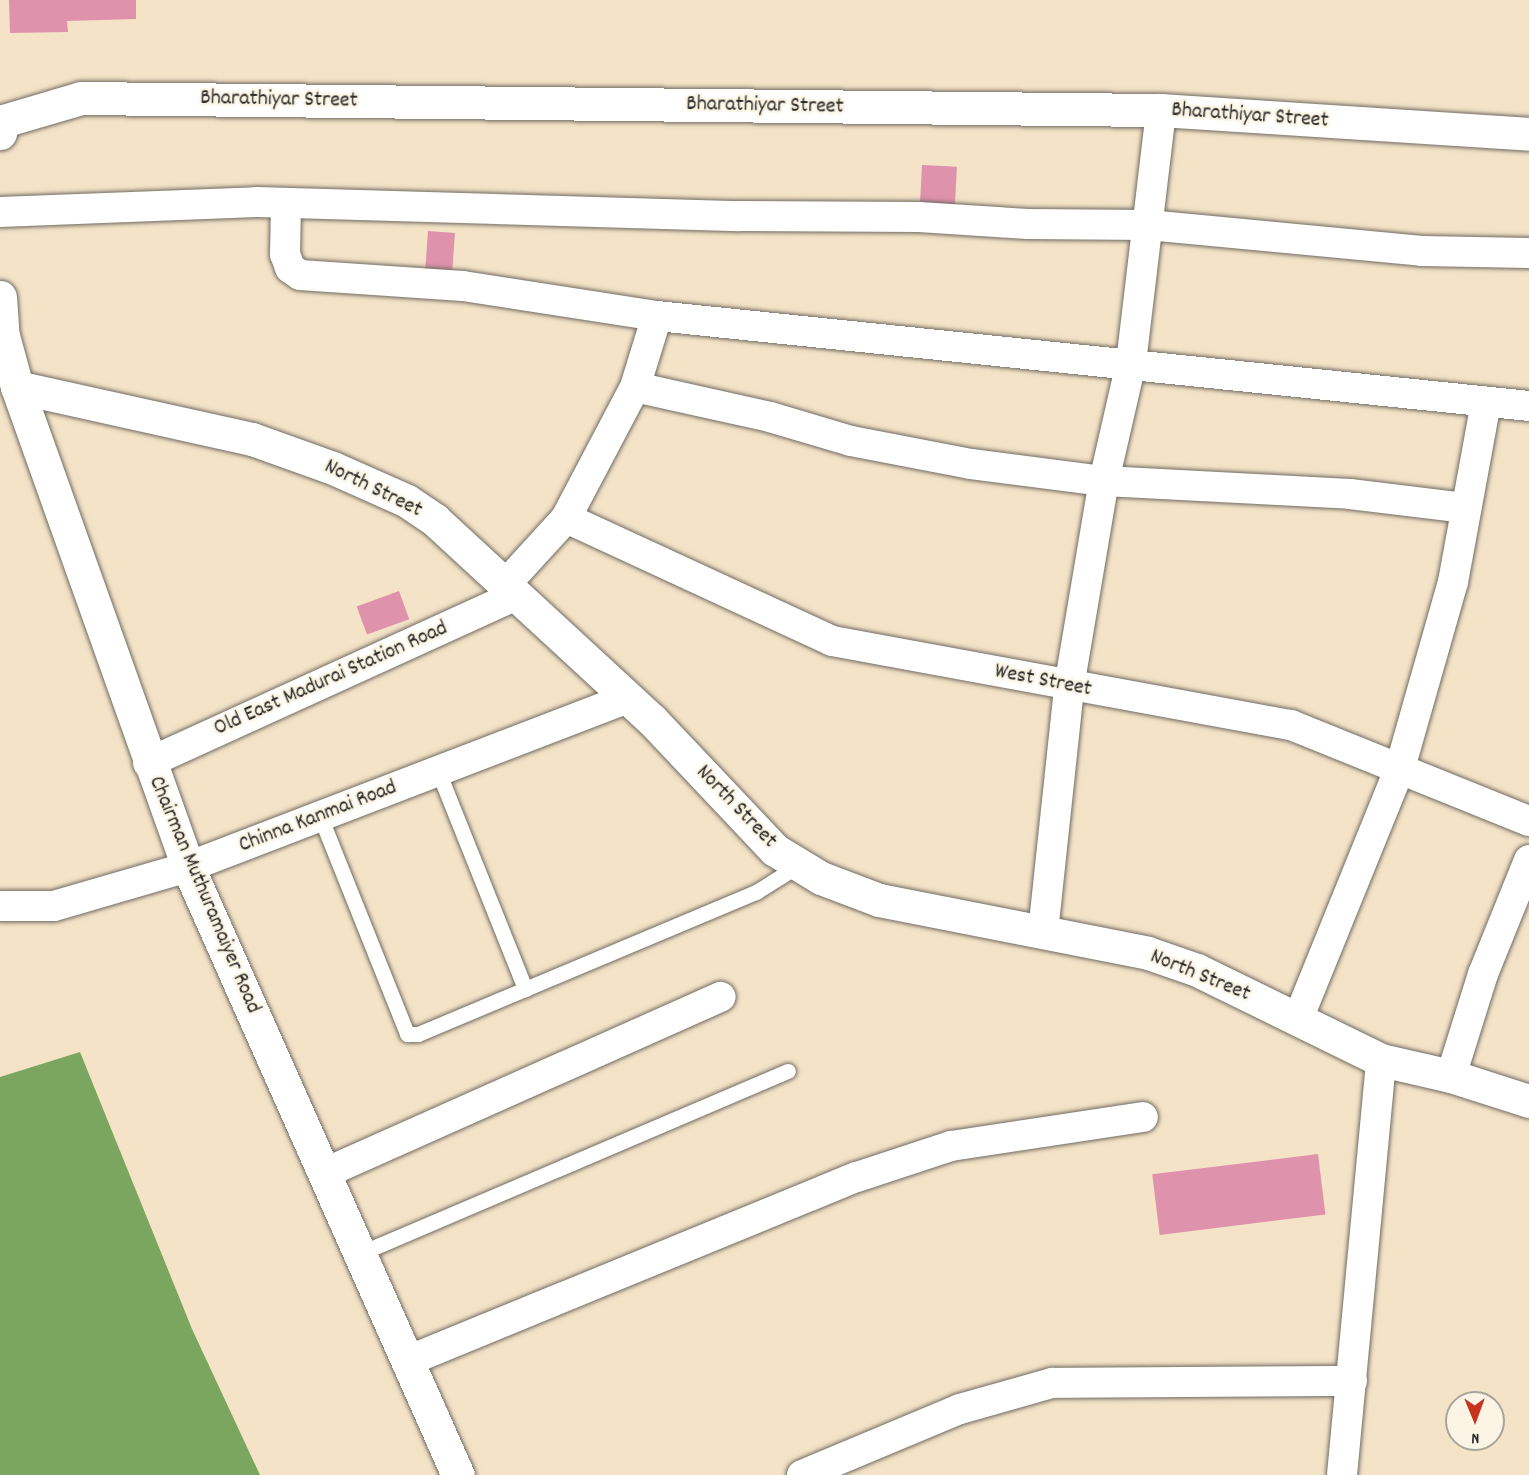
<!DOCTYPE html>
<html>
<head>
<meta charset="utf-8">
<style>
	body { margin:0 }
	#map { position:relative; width:1529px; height:1475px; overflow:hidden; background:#f4e3c7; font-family:Dekko,sans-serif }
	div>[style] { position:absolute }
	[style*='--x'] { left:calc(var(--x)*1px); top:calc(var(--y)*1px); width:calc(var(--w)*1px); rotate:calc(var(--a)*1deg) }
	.forest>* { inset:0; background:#7aa660 }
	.building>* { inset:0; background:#df92ac; transform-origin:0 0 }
	.roads { filter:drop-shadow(0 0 2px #716b62) drop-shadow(0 0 2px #716b62) }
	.lane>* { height:15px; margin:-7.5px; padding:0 7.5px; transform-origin:7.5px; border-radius:7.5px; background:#fff }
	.street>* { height:30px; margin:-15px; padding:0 15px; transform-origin:15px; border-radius:15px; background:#fff }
	.secondary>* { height:33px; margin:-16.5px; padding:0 16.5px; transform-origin:16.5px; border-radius:16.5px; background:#fff }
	span { translate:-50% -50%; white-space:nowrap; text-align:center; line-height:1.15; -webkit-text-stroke:5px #fcf5e5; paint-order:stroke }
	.street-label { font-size:22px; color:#2b2b2b }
	.north { position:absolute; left:1445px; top:1391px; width:60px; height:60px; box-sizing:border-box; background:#fcf5e5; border:2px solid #a8a49b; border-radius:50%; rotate:179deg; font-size:16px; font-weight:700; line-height:24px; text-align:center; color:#2b2b2b }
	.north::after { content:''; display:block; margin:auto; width:21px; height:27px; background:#c8321e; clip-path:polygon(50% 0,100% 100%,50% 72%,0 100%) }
</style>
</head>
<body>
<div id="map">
	<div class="forest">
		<i style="clip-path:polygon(80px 1052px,192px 1329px,260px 1475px,0 1475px,0 1077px)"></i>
	</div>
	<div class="building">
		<i style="clip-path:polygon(9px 0,136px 0,136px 19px,67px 21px,68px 32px,10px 33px)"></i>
		<i style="left:922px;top:165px;width:35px;height:45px;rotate:3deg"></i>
		<i style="left:428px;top:231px;width:27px;height:48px;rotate:4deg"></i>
		<i style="left:399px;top:591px;width:30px;height:45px;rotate:70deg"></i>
		<i style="left:1318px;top:1154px;width:61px;height:167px;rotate:83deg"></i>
	</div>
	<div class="roads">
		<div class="lane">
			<i style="--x:438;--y:771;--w:235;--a:68.2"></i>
			<i style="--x:320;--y:816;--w:235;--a:68.2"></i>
			<i style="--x:407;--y:1034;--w:11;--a:0"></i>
			<i style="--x:418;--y:1034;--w:367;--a:-22.8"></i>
			<i style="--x:756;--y:892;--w:51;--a:-32.1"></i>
			<i style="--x:361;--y:1253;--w:464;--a:-23.1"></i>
		</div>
		<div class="street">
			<i style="--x:286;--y:203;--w:51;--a:91.1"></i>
			<i style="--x:285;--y:254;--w:15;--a:70"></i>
			<i style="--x:290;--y:268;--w:12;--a:35"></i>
			<i style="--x:300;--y:275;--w:163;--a:3.9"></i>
			<i style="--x:463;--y:286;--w:196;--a:8.8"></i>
			<i style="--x:0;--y:212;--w:257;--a:-2.2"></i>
			<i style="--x:257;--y:202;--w:483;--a:1.7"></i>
			<i style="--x:740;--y:216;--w:179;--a:0.3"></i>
			<i style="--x:919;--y:217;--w:109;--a:3.7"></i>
			<i style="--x:1028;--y:224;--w:120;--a:0.5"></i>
			<i style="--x:1148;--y:225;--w:275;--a:5.4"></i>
			<i style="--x:1422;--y:251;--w:107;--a:1.1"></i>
			<i style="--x:635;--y:387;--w:138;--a:12.5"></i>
			<i style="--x:770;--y:417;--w:84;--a:16.5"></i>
			<i style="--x:851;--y:441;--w:122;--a:10.9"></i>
			<i style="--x:971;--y:464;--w:134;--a:7.3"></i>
			<i style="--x:1104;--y:481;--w:246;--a:3"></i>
			<i style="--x:1350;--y:494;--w:117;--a:6.9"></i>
			<i style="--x:566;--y:518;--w:293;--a:24.8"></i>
			<i style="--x:832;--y:641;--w:467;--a:10.4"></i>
			<i style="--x:1291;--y:725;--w:257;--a:22"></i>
			<i style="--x:504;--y:586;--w:92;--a:-47.6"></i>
			<i style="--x:566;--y:518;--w:148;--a:-62.2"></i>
			<i style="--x:635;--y:387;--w:74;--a:-72.8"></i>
			<i style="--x:657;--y:316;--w:877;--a:5.89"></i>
			<i style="--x:148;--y:763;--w:403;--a:-24.5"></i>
			<i style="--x:0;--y:906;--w:54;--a:0"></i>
			<i style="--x:54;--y:906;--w:140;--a:-16.2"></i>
			<i style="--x:188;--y:867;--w:471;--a:-21"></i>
			<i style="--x:1043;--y:932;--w:246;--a:-83.9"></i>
			<i style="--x:1069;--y:687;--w:209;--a:-80.4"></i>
			<i style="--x:1104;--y:481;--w:121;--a:-77.1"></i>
			<i style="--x:1131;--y:363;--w:255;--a:-83.2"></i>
			<i style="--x:1298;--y:1019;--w:271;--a:-67.9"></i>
			<i style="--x:1400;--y:768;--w:193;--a:-74.1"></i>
			<i style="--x:1453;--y:582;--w:183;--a:-79.6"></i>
			<i style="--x:1451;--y:1076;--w:107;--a:-72.6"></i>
			<i style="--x:1483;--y:974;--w:123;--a:-68"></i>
			<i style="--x:325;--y:1173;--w:433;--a:-24"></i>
			<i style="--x:410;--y:1360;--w:483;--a:-22.3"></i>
			<i style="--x:857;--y:1177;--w:99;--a:-18.3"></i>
			<i style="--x:951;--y:1146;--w:194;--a:-8.6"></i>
			<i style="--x:802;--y:1475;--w:171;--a:-22.7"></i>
			<i style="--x:960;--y:1409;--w:96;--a:-15.8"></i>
			<i style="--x:1052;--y:1383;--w:300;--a:-0.4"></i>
			<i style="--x:1342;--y:1475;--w:417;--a:-84.6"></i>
		</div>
		<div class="secondary">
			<i style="--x:0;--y:133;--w:12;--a:-76"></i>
			<i style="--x:3;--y:121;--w:81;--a:-16.4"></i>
			<i style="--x:81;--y:98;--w:1080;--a:0.64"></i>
			<i style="--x:1161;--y:110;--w:369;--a:3.7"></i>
			<i style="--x:0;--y:297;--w:39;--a:86"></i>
			<i style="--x:3;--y:336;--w:53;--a:74.6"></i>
			<i style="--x:17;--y:387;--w:510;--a:70.39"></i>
			<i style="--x:188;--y:867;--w:665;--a:66.06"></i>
			<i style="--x:17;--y:387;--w:241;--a:12.5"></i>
			<i style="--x:252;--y:439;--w:86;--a:19.7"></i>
			<i style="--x:333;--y:468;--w:81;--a:24"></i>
			<i style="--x:407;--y:501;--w:34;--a:34"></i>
			<i style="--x:435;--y:520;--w:295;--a:42.7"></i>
			<i style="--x:652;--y:720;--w:179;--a:46.6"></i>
			<i style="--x:775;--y:850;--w:54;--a:31.3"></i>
			<i style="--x:821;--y:878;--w:62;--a:20.8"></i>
			<i style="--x:879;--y:900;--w:274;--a:11.1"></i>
			<i style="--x:1148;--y:953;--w:52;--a:19.1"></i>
			<i style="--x:1197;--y:970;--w:205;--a:26.1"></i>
			<i style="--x:1381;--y:1060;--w:72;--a:12.9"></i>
			<i style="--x:1451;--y:1076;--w:82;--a:17.8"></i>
		</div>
	</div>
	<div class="street-label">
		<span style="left:279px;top:100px;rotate:1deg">Bharathiyar Street</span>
		<span style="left:765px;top:106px;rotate:1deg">Bharathiyar Street</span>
		<span style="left:1250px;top:116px;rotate:4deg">Bharathiyar Street</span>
		<span style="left:373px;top:489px;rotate:26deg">North Street</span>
		<span style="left:331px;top:679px;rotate:-24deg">Old East Madurai Station Road</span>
		<span style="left:1043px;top:681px;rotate:11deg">West Street</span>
		<span style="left:736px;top:807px;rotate:46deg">North Street</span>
		<span style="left:318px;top:817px;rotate:-21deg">Chinna Kanmai Road</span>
		<span style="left:204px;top:895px;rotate:67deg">Chairman Muthuramaiyer Road</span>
		<span style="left:1200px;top:976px;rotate:22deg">North Street</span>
	</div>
	<div class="north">N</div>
</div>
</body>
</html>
